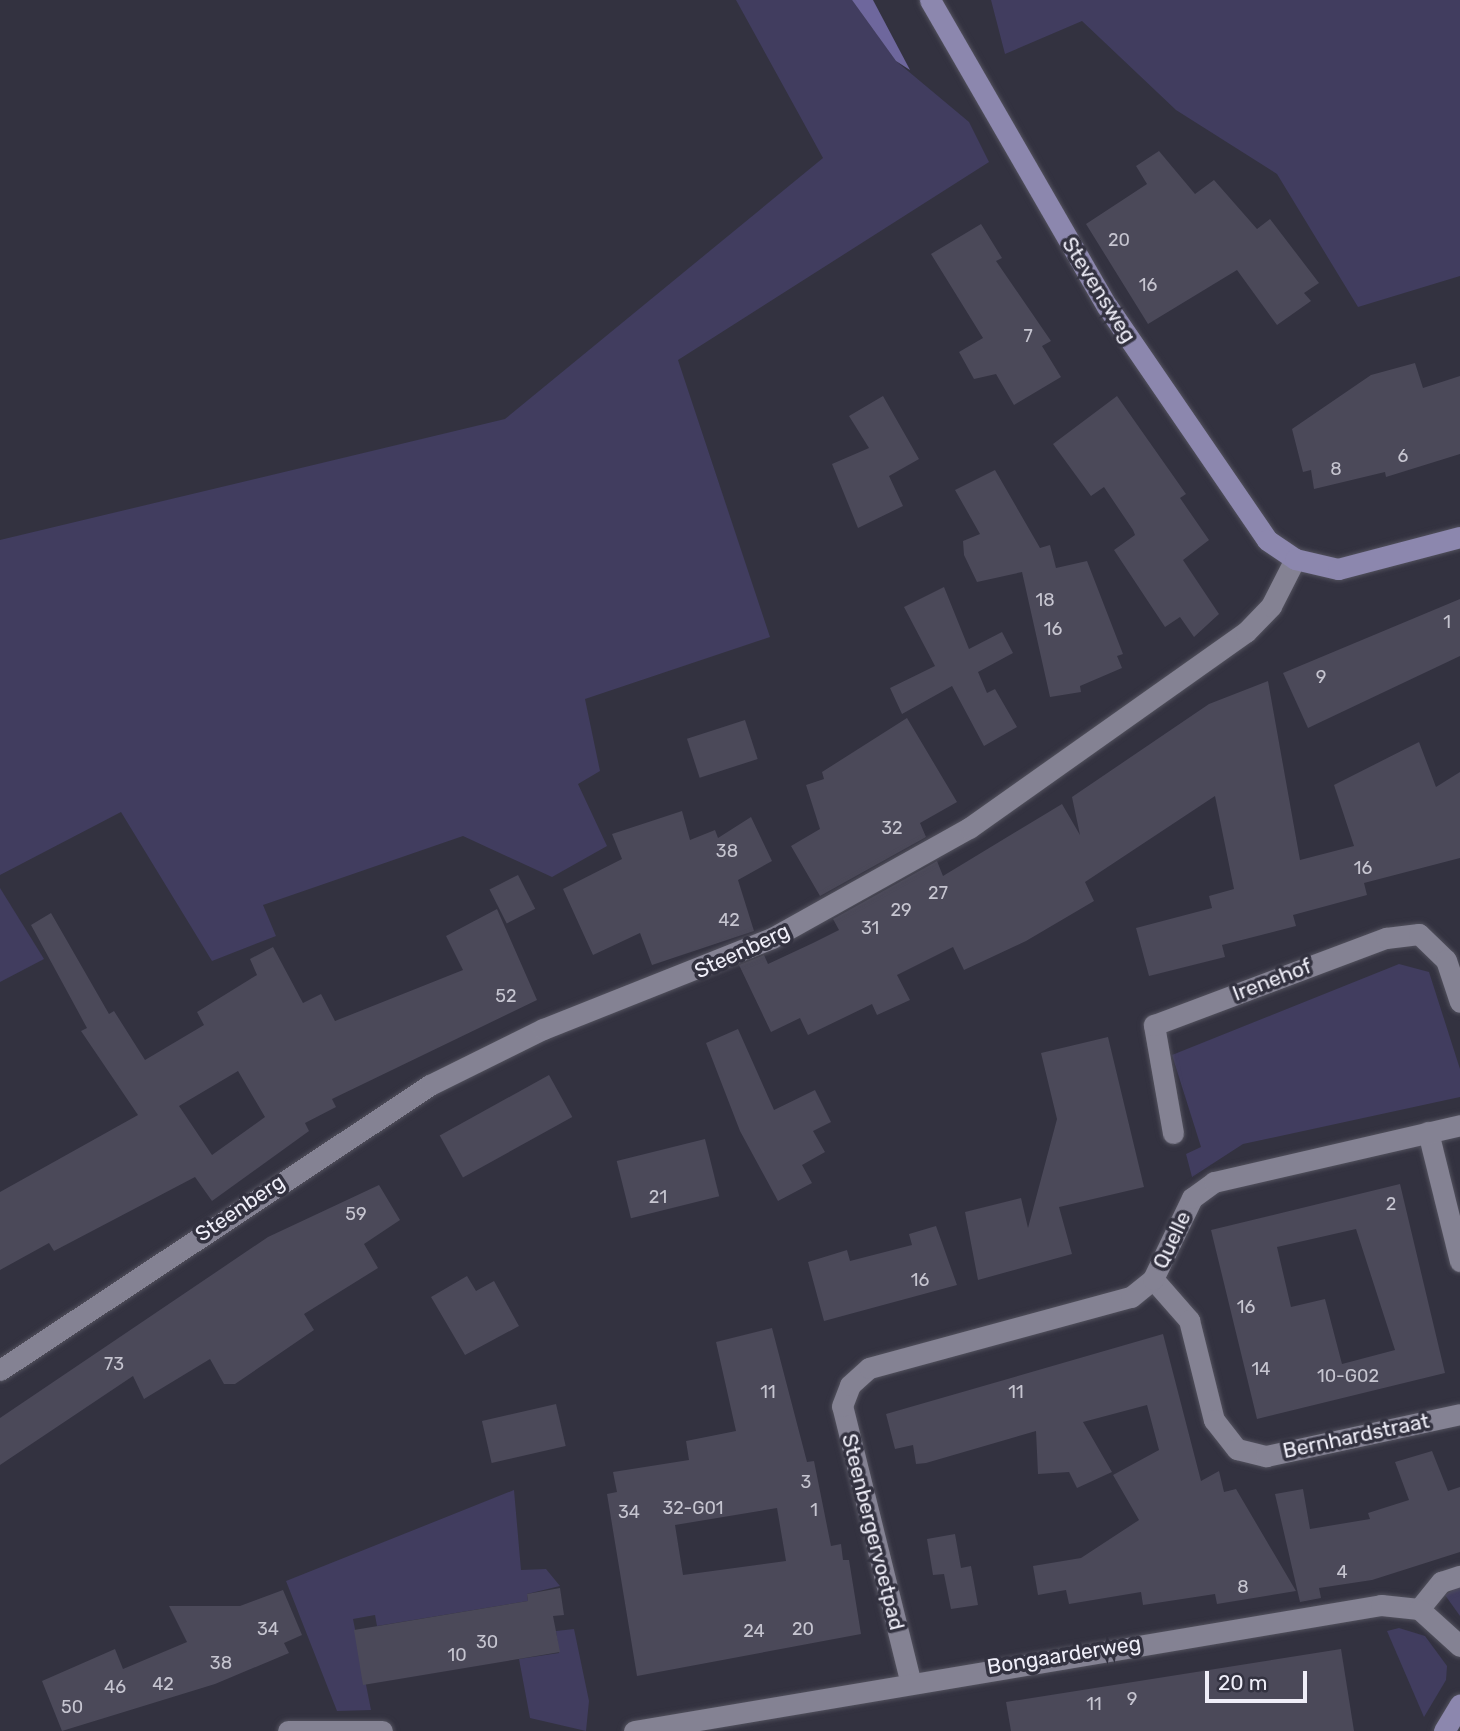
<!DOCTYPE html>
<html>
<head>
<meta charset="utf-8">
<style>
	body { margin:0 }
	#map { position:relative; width:1460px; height:1731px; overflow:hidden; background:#333240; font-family:Rubik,sans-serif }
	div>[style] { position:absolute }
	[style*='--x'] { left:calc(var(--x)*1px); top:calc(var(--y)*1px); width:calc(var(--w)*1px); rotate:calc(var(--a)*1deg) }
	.green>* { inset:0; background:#413d5f }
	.forest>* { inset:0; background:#6e679d }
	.building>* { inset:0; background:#4b4959; transform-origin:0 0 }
	.roads { filter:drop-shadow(0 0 2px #52515d) drop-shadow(0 0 2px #52515d) }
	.street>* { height:21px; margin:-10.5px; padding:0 10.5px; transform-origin:10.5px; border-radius:10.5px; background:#848293 }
	.secondary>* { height:21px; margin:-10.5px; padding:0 10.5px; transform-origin:10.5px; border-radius:10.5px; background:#8c87ae }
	span { translate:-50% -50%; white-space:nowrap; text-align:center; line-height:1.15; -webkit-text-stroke:7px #333240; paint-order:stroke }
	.number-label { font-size:18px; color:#c6c5d0 }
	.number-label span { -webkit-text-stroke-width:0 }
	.street-label { font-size:21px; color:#efeef8 }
	.scale { position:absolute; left:1205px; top:1671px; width:102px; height:32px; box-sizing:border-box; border:4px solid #efeef8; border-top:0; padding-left:9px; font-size:21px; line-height:24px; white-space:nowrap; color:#efeef8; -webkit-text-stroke:5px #333240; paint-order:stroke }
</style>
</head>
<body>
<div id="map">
	<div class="green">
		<i style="clip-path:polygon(736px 0,852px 0,896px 61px,969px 122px,989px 162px,678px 360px,770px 637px,585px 699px,600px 771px,578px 784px,607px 846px,552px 877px,463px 836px,263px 905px,276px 936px,212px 961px,121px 812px,0 875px,0 540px,505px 419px,823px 158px)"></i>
		<i style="clip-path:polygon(991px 0,1460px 0,1460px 276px,1358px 307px,1277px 174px,1176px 110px,1082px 21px,1005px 54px)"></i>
		<i style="clip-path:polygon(0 888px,44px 959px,0 982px)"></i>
		<i style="clip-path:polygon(1399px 964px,1429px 972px,1460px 1069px,1460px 1097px,1243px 1144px,1192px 1177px,1186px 1154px,1201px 1147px,1172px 1055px)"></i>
		<i style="clip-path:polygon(514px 1490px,521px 1570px,546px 1569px,560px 1586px,527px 1594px,528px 1601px,377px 1626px,375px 1615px,353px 1619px,371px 1710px,337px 1711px,286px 1581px)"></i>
		<i style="clip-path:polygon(1460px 1585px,1460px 1616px,1445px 1595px)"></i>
		<i style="clip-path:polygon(1399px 1628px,1425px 1636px,1447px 1666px,1446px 1680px,1424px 1717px,1387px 1631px)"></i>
		<i style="clip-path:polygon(574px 1629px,589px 1701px,586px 1731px,530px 1718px,519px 1659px,559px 1653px,556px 1631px)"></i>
	</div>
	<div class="forest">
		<i style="clip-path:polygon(852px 0,873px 0,910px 70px,896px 61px)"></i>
	</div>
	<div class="building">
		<i style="clip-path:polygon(1159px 151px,1195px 194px,1214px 180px,1257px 229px,1270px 219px,1319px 283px,1304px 293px,1311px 301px,1277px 325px,1237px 270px,1148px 324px,1086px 224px,1147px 184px,1136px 166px)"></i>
		<i style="clip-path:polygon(981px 224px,1002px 258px,996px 261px,1051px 341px,1042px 346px,1061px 377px,1014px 405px,996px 374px,974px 379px,959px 352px,983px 338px,931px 254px)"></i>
		<i style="clip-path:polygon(1415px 363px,1423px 388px,1460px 376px,1460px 454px,1386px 477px,1385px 472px,1314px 489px,1311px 470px,1303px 472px,1292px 429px,1371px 375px)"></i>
		<i style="clip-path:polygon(883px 396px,919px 459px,889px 476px,903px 506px,858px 528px,832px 464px,869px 448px,849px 416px)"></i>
		<i style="clip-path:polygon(1117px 396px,1186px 494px,1180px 498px,1209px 540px,1183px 560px,1219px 614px,1194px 637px,1180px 617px,1165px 627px,1114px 550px,1135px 535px,1133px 530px,1104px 487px,1091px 496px,1053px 444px)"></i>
		<i style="clip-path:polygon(995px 470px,1040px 548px,1050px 545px,1056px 568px,1087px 561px,1123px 654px,1117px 656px,1122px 668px,1080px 686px,1081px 692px,1050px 697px,1022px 572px,977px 582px,964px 555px,963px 541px,980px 534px,955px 490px)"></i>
		<i style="clip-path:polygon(944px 587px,969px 649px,1002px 632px,1013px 653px,978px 672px,987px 693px,995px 689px,1017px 727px,984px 746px,952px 686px,902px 714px,890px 688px,935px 666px,904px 607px)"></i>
		<i style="clip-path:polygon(1460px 599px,1460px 656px,1308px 728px,1283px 673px)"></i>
		<i style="clip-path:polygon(1268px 681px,1300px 860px,1354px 846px,1334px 785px,1419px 742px,1436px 787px,1460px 772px,1460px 858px,1364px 883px,1367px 895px,1293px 915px,1296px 926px,1222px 945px,1225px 957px,1149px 976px,1136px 928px,1212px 908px,1209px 896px,1234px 889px,1215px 796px,1085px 882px,1094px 901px,1026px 941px,964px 970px,953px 947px,897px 975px,910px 1000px,877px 1015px,872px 1004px,808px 1035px,800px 1018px,771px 1032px,739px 965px,764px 955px,768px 964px,813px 943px,839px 930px,833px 919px,937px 861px,943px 876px,1062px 804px,1080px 835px,1072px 797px,1209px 704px)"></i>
		<i style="clip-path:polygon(907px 718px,957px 802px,920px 823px,926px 837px,820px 896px,791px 846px,820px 829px,806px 785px,824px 779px,822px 772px)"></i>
		<i style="left:745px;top:720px;width:41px;height:61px;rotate:72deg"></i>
		<i style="clip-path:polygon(682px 811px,690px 840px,715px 830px,718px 838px,751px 817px,772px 861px,738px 880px,754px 931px,652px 965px,640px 933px,593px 955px,563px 889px,622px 859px,612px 834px)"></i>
		<i style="left:518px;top:875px;width:38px;height:32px;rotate:63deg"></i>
		<i style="clip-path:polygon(evenodd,497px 909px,537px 1000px,332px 1099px,336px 1107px,305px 1123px,309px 1131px,212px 1201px,195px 1177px,54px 1251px,49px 1243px,0 1270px,0 1192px,138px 1115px,81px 1031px,87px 1028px,31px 925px,51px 913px,109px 1014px,114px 1011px,145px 1060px,204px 1025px,197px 1012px,257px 975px,250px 959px,273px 947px,303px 1003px,321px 994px,335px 1021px,463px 970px,446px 936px,497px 909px,238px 1071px,265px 1117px,212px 1155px,179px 1106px,238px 1071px)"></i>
		<i style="clip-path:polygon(738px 1029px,774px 1110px,815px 1090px,831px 1122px,813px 1131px,825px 1152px,802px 1165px,812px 1183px,778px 1201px,740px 1131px,706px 1043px)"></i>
		<i style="clip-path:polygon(1108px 1037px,1144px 1187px,1059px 1207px,1072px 1254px,978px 1280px,965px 1212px,1021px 1198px,1028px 1228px,1057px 1119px,1041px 1053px)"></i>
		<i style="left:549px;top:1075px;width:48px;height:125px;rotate:61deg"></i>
		<i style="left:705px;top:1139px;width:59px;height:91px;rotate:76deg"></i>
		<i style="clip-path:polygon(evenodd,1400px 1184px,1445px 1373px,1257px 1419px,1211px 1230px,1400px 1184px,1356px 1229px,1395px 1350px,1342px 1364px,1325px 1299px,1291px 1307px,1277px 1247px,1356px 1229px)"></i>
		<i style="clip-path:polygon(379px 1185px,400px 1220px,364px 1244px,378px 1268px,304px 1314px,314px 1330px,235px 1384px,224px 1384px,210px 1359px,144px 1399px,133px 1376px,0 1465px,0 1418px,268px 1237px)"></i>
		<i style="clip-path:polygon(936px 1226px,957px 1285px,824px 1321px,808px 1262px,847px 1250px,850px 1261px,912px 1245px,909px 1234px)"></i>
		<i style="clip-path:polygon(467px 1276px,476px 1291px,494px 1281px,519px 1326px,465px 1355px,431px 1297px)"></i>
		<i style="clip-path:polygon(evenodd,772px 1328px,807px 1462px,814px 1461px,831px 1546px,841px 1544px,843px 1560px,849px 1560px,861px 1634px,637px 1676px,607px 1494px,617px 1492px,613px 1472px,689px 1460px,686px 1441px,736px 1431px,716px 1342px,772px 1328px,777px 1508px,786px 1561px,683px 1575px,675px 1525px,777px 1508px)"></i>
		<i style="clip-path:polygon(1163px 1334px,1201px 1481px,1219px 1471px,1224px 1492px,1236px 1489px,1296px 1591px,1217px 1604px,1215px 1594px,1143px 1605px,1141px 1592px,1069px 1604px,1066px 1590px,1038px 1595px,1033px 1566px,1081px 1558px,1139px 1520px,1113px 1475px,1159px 1450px,1147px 1405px,1083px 1422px,1112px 1472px,1077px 1488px,1069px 1472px,1038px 1474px,1036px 1431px,926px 1463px,916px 1464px,913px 1445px,895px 1449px,886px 1414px)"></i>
		<i style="left:556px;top:1404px;width:43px;height:76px;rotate:77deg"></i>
		<i style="clip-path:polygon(1432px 1451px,1448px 1491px,1460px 1487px,1460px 1552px,1372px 1580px,1319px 1588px,1321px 1598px,1300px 1602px,1275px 1494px,1303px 1489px,1310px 1529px,1370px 1519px,1368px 1513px,1409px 1500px,1395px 1462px)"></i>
		<i style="clip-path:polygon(955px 1534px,961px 1568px,971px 1566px,978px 1605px,951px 1609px,944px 1574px,933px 1575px,927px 1539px)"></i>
		<i style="clip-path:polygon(560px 1588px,564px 1615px,553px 1616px,560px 1652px,363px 1685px,354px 1630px,528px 1601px,527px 1594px)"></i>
		<i style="clip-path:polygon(283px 1590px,302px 1635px,284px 1643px,289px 1653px,215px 1684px,62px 1731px,42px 1681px,115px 1649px,123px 1669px,187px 1642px,169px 1606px,240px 1606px)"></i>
		<i style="clip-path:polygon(1341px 1649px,1354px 1731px,1011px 1731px,1006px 1702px)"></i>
	</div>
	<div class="roads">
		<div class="street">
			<i style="--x:1428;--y:1132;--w:133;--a:76.1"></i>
			<i style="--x:1173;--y:1133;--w:110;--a:-100"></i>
			<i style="--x:1154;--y:1025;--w:248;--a:-20.6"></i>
			<i style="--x:1386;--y:938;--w:33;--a:-7"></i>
			<i style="--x:1419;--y:934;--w:37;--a:44"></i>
			<i style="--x:1446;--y:960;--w:44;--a:71.6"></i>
			<i style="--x:1153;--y:1279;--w:55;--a:48.7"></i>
			<i style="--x:1189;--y:1320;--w:103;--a:76"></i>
			<i style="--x:1214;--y:1420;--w:37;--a:52"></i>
			<i style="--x:1237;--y:1449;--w:30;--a:14"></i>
			<i style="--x:1266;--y:1456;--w:198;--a:-12.2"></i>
			<i style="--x:0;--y:1370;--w:516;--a:-33.54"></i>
			<i style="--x:430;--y:1085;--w:126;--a:-26.4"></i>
			<i style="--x:543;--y:1029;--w:246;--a:-21.7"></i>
			<i style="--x:772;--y:938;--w:226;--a:-29.2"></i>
			<i style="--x:969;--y:828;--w:339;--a:-35.3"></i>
			<i style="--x:1246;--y:632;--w:36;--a:-46"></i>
			<i style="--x:1271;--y:606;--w:53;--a:-62.9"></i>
			<i style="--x:1419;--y:1609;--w:35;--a:-51"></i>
			<i style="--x:1441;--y:1582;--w:20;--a:-18"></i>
			<i style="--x:910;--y:1680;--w:282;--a:-103.9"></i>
			<i style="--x:842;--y:1406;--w:22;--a:-69"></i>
			<i style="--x:850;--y:1385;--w:25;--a:-42"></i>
			<i style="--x:869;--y:1368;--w:271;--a:-15.2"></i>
			<i style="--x:1131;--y:1297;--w:28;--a:-39"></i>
			<i style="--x:1153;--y:1279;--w:90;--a:-64.3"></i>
			<i style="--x:1192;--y:1198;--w:27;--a:-36"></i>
			<i style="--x:1214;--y:1182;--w:253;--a:-13"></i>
			<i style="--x:288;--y:1731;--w:94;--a:0"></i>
			<i style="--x:634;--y:1731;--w:758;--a:-9.57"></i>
			<i style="--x:1381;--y:1605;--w:38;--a:6"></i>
			<i style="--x:1419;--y:1609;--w:55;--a:42.1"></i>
		</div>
		<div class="secondary">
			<i style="--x:930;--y:0;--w:354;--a:60"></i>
			<i style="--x:1107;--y:306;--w:283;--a:55.6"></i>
			<i style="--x:1267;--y:540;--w:34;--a:34"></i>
			<i style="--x:1295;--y:559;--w:44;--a:13.1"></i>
			<i style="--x:1338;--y:569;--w:126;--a:-14.7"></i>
			<i style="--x:1444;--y:1731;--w:31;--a:-59"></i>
		</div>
	</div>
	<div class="number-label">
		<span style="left:1119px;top:240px">20</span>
		<span style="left:1148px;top:285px">16</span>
		<span style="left:1028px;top:336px">7</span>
		<span style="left:1403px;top:456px">6</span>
		<span style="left:1336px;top:469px">8</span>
		<span style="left:1045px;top:600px">18</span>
		<span style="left:1447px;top:622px">1</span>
		<span style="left:1053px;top:629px">16</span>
		<span style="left:1321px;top:677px">9</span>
		<span style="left:892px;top:828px">32</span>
		<span style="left:727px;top:851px">38</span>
		<span style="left:1363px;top:868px">16</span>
		<span style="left:938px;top:893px">27</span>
		<span style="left:901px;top:910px">29</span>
		<span style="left:729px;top:920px">42</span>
		<span style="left:870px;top:928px">31</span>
		<span style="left:506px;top:996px">52</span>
		<span style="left:658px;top:1197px">21</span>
		<span style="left:1391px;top:1204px">2</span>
		<span style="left:356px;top:1214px">59</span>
		<span style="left:920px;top:1280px">16</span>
		<span style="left:1246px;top:1307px">16</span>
		<span style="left:114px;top:1364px">73</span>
		<span style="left:1261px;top:1369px">14</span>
		<span style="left:1348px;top:1376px">10-G02</span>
		<span style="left:768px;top:1392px">11</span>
		<span style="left:1016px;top:1392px">11</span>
		<span style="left:806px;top:1482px">3</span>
		<span style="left:693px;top:1508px">32-G01</span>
		<span style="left:814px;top:1510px">1</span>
		<span style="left:629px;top:1512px">34</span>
		<span style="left:1342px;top:1572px">4</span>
		<span style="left:1243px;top:1587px">8</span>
		<span style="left:268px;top:1629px">34</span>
		<span style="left:803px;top:1629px">20</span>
		<span style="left:754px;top:1631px">24</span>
		<span style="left:487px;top:1642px">30</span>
		<span style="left:457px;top:1655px">10</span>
		<span style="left:221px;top:1663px">38</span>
		<span style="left:163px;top:1684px">42</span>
		<span style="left:115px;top:1687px">46</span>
		<span style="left:1132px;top:1699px">9</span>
		<span style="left:1094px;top:1704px">11</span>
		<span style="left:72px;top:1707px">50</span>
	</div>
	<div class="street-label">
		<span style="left:1099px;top:290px;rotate:58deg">Stevensweg</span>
		<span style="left:742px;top:951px;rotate:-25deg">Steenberg</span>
		<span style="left:1272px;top:980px;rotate:-21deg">Irenehof</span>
		<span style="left:240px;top:1208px;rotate:-34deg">Steenberg</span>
		<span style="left:1172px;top:1240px;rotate:-65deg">Quelle</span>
		<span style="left:1356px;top:1436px;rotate:-12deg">Bernhardstraat</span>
		<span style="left:873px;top:1532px;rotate:76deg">Steenbergervoetpad</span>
		<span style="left:1064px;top:1655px;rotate:-9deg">Bongaarderweg</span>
	</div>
	<div class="scale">20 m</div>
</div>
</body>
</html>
